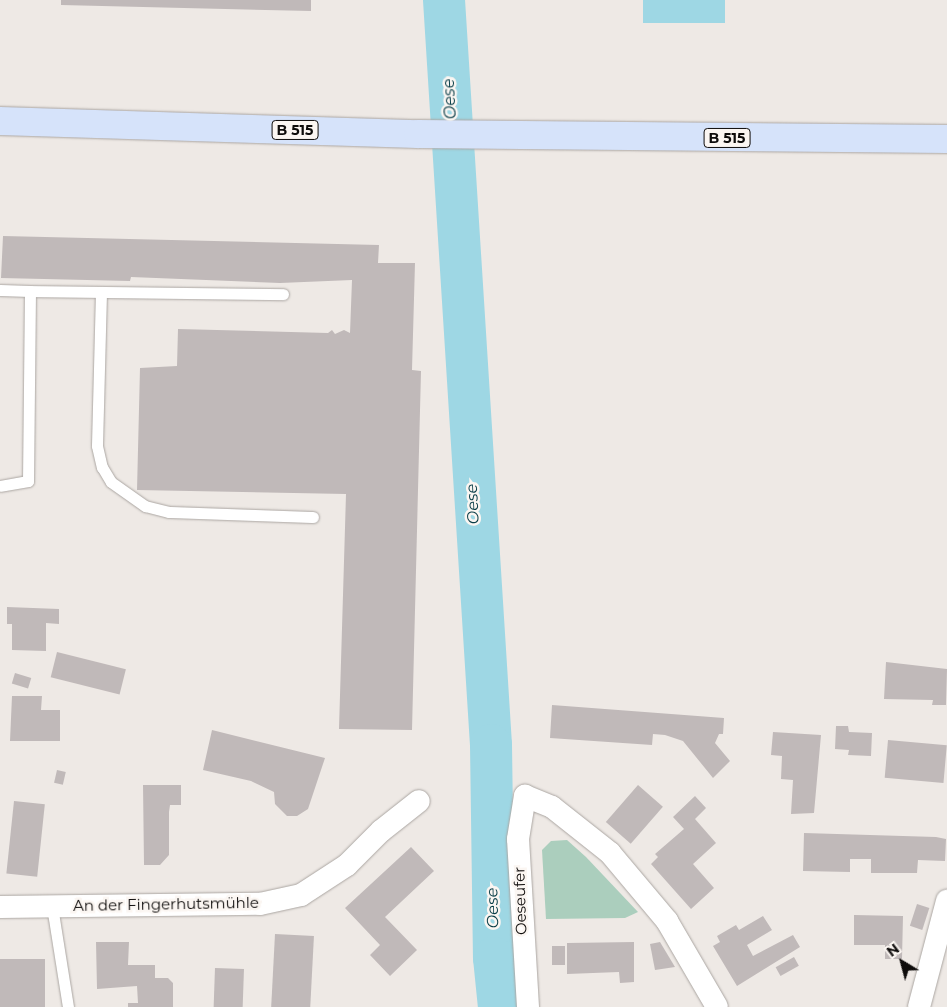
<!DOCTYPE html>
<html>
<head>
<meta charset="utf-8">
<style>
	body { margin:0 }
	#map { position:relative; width:947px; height:1007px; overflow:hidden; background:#eee9e5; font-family:Montserrat,sans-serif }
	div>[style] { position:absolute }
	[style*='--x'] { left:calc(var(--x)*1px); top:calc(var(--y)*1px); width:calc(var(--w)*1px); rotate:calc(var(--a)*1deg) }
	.green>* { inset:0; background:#abcebd }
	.water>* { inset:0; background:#9ed7e4; transform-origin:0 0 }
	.river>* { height:42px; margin:-21px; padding:0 21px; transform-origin:21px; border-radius:21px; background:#9ed7e4 }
	.building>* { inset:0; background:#c0b9b9; transform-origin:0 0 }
	.roads { filter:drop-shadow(0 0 1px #aba6a2) drop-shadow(0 0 1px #aba6a2) }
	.lane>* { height:11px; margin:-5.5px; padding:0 5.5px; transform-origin:5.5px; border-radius:5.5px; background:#fff }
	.street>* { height:22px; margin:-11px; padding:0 11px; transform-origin:11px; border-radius:11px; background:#fff }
	.primary>* { height:28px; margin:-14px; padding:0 14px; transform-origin:14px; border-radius:14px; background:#d6e3fa }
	span { translate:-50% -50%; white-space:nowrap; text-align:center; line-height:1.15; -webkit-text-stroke:5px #fbf6f2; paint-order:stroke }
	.shield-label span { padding:1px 4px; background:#fbf6f2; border:1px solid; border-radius:4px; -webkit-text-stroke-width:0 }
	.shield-label { font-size:14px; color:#0e0c0b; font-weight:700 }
	.street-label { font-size:15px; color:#0e0c0b }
	.water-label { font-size:16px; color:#083d47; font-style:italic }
	.north { position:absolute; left:877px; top:937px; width:50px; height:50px; -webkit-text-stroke:4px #fbf6f2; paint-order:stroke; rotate:323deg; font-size:14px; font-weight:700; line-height:20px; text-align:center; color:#0e0c0b }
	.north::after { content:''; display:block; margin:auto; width:18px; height:22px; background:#0e0c0b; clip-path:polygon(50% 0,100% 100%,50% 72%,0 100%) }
</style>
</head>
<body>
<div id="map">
	<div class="green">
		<i style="clip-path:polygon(567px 840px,586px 857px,638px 912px,625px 918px,546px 919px,542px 850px,551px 841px)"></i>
	</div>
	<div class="water">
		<i style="left:643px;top:0;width:82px;height:23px"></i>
	</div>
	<div class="river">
		<i style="--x:444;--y:0;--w:746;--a:86.39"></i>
		<i style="--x:491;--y:745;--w:213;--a:89.2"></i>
		<i style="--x:494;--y:958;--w:49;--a:84.2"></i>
	</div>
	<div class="building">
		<i style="clip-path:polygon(61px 0,311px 0,311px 11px,61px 5px)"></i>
		<i style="clip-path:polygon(3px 236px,379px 245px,378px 263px,415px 263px,412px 370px,421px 371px,412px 730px,339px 729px,346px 494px,137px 490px,140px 368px,177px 366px,178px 329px,328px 333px,332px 330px,335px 334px,344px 330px,350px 333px,352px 280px,280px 283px,131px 277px,130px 281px,1px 278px)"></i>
		<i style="clip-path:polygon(7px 607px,59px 609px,59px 624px,46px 623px,46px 651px,12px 650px,12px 624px,7px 624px)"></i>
		<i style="left:57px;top:652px;width:71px;height:26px;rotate:14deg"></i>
		<i style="clip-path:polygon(886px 662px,947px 669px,946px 705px,932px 705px,933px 700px,884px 699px)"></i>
		<i style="left:15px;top:673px;width:17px;height:11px;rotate:17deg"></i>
		<i style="clip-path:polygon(12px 696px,42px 696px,41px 710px,60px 710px,60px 741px,10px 741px)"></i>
		<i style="clip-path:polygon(552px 705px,724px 718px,723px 734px,719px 734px,715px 743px,730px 761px,713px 778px,683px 741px,665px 735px,653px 734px,652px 745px,550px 738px)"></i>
		<i style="clip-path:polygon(836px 726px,848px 726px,849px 732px,872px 733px,871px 756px,848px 755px,849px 750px,835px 749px)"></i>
		<i style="clip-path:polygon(212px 730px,325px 758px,308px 809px,297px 816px,287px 816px,275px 804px,274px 792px,251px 781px,203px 770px)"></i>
		<i style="clip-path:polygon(773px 732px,821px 735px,814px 813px,791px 814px,793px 780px,781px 779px,782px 756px,771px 755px)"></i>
		<i style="left:888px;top:740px;width:59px;height:38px;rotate:5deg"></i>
		<i style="left:57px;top:770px;width:9px;height:13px;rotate:13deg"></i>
		<i style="clip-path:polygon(143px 785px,181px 785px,181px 805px,170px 805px,169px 812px,169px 855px,160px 865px,144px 865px)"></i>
		<i style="left:638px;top:785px;width:33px;height:49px;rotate:41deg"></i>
		<i style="clip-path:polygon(695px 796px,706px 808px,695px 819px,716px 843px,693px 864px,714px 888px,691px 909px,651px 864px,658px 857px,655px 854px,684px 829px,673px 817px)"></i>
		<i style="left:14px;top:801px;width:31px;height:73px;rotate:6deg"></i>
		<i style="clip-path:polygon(804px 833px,936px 837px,946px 839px,945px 861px,918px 860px,917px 873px,871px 873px,871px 859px,850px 859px,850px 872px,803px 871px)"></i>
		<i style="clip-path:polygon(411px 847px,434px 871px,385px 917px,417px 950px,390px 976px,370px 955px,380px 945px,345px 908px)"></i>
		<i style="left:917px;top:904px;width:13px;height:23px;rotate:18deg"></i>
		<i style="clip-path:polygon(854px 915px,903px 916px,902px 959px,885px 959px,885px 945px,854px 945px)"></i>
		<i style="clip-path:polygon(763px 916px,772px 930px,747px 945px,753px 956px,793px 935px,800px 947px,737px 986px,713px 946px,720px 942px,717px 936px,736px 925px,739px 930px)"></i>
		<i style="left:275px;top:934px;width:39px;height:73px;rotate:3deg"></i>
		<i style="clip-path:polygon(96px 942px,129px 942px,128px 965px,155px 965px,155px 978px,168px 978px,173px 983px,173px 1007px,128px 1007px,128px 1003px,138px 1003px,137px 986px,97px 989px)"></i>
		<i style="clip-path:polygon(634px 942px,634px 982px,620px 983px,619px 972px,567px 974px,567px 943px)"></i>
		<i style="clip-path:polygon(660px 942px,675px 967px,655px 970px,650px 944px)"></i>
		<i style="left:552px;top:946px;width:13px;height:19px"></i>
		<i style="left:794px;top:957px;width:10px;height:21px;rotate:61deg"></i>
		<i style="left:45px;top:959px;width:48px;height:45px;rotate:90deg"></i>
		<i style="left:215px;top:968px;width:29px;height:39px;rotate:2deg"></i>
	</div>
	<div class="roads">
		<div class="lane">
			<i style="--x:0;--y:290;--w:30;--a:2"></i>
			<i style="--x:30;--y:291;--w:190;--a:90.6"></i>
			<i style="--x:28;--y:481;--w:28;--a:170"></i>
			<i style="--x:30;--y:291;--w:253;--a:0.7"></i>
			<i style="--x:101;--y:292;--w:154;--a:91.5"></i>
			<i style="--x:97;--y:446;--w:22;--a:77"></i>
			<i style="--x:102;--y:467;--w:17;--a:59"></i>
			<i style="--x:111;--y:482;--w:42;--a:35.2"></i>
			<i style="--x:145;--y:506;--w:25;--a:14"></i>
			<i style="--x:169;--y:512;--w:144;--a:2"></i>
			<i style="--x:52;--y:906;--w:102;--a:81"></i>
		</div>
		<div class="street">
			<i style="--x:0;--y:907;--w:260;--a:-0.7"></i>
			<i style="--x:260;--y:904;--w:42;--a:-12.4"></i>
			<i style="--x:301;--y:895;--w:55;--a:-33.1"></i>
			<i style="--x:347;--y:865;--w:48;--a:-45"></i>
			<i style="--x:381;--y:831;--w:48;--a:-38.3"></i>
			<i style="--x:528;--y:1007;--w:168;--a:-93.4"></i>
			<i style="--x:518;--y:839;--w:44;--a:-80.8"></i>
			<i style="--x:525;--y:796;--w:29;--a:22"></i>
			<i style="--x:552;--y:807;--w:74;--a:38.4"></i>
			<i style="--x:610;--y:853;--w:89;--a:50"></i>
			<i style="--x:667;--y:921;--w:99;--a:59.8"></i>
			<i style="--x:919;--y:1007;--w:110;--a:-75.2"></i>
		</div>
		<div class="primary">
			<i style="--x:0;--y:121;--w:418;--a:1.8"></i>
			<i style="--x:418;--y:134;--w:529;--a:0.54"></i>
		</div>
	</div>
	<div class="shield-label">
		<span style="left:295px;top:130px">B 515</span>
		<span style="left:727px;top:138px">B 515</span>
	</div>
	<div class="street-label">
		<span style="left:520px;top:901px;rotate:-92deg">Oeseufer</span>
		<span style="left:166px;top:904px;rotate:-1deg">An der Fingerhutsmühle</span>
	</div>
	<div class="water-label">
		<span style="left:450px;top:99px;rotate:-93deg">Oese</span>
		<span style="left:473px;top:504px;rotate:-93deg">Oese</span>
		<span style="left:493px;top:908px;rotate:-91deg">Oese</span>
	</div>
	<div class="north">N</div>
</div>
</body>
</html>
